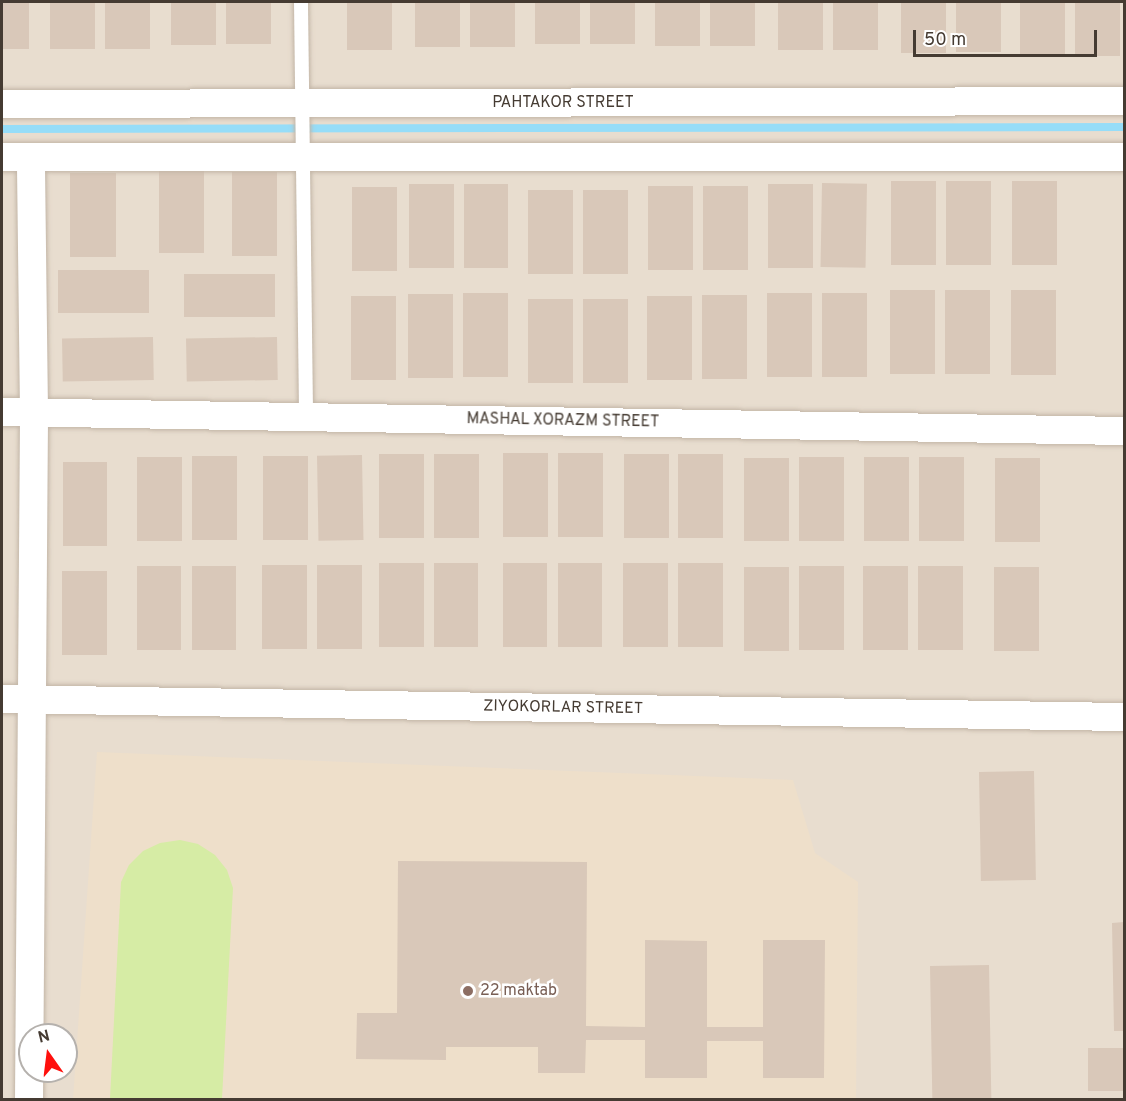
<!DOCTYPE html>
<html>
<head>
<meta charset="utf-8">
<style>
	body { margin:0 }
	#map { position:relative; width:1126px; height:1101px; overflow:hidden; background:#f3ebe2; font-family:Overpass,sans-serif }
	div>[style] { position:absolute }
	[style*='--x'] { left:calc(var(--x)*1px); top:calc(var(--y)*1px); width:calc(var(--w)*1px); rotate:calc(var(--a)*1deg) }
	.residential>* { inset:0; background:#e8ddcf }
	.education>* { inset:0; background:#eedfca }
	.green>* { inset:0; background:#d6eca5 }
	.stream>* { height:8px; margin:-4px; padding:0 4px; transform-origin:4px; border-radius:4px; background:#96ddf8 }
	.building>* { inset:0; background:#d9c8b9; transform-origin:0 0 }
	.roads { filter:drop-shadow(0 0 2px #c2b5a6) drop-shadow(0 0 2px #c2b5a6) }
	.service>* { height:14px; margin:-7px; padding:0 7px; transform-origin:7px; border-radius:7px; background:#fff }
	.minor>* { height:28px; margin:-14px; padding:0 14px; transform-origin:14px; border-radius:14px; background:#fff }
	.dots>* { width:16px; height:16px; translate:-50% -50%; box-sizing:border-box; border:3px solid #fff; border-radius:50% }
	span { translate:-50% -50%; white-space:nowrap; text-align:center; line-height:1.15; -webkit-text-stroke:5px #fff; paint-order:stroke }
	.street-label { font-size:16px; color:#453b32 }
	.education-label { font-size:16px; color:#785e54 }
	.left { translate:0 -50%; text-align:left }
	.frame { position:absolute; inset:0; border:3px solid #453b32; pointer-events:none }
	.north { position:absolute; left:18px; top:1023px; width:60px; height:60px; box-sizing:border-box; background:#fff; border:2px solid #b5b1ad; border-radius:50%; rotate:346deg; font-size:16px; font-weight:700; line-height:24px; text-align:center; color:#453b32 }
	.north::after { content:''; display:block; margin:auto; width:21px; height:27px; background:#ff100d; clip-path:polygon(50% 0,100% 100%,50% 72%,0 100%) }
	.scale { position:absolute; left:913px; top:30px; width:184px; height:27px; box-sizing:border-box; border:3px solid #453b32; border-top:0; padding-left:8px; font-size:18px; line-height:21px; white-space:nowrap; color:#453b32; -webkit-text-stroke:4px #fff; paint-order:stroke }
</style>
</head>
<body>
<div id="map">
	<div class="residential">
		<i style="clip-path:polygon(evenodd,2px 2px,1124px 2px,1124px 1099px,2px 1100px,2px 2px,30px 1035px,66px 1035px,66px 1071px,30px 1071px,30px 1035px)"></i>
	</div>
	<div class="education">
		<i style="clip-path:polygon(97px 752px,793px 780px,815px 853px,858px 882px,856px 1099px,73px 1100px)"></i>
	</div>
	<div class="green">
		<i style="clip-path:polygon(180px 840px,198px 844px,215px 855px,227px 870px,233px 888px,222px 1099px,110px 1099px,121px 882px,129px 865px,143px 851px,160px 843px)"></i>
	</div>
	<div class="stream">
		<i style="--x:2;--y:129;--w:1122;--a:-0.1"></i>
	</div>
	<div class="building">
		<i style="left:2px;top:2px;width:27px;height:47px"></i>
		<i style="left:50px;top:2px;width:45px;height:47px"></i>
		<i style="left:105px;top:2px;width:45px;height:47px"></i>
		<i style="left:171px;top:2px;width:45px;height:43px"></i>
		<i style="left:226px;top:2px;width:45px;height:42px"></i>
		<i style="left:347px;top:2px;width:45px;height:48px"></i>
		<i style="left:415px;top:2px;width:45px;height:45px"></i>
		<i style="left:470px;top:2px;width:45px;height:45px"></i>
		<i style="left:535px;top:2px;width:45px;height:42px"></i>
		<i style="left:590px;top:2px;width:45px;height:42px"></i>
		<i style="left:655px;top:2px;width:45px;height:44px"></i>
		<i style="left:710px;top:2px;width:45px;height:44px"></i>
		<i style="left:778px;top:2px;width:45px;height:48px"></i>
		<i style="left:833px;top:2px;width:45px;height:48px"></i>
		<i style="left:901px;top:2px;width:45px;height:51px"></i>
		<i style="left:956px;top:2px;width:45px;height:50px"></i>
		<i style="left:1020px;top:2px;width:45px;height:54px"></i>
		<i style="left:1075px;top:2px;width:45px;height:54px"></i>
		<i style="left:159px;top:169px;width:45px;height:84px"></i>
		<i style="left:232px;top:172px;width:45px;height:84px"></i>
		<i style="left:70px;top:173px;width:46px;height:84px"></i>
		<i style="left:891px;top:181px;width:45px;height:84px"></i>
		<i style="left:946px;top:181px;width:45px;height:84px"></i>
		<i style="left:1012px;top:181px;width:45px;height:84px"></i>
		<i style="left:822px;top:183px;width:45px;height:84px;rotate:1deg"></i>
		<i style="left:454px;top:184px;width:84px;height:45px;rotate:90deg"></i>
		<i style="left:464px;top:184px;width:44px;height:84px"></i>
		<i style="left:768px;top:184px;width:45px;height:84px"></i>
		<i style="left:693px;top:186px;width:84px;height:45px;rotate:90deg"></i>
		<i style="left:703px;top:186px;width:45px;height:84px"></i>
		<i style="left:352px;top:187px;width:45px;height:84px"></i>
		<i style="left:528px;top:190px;width:45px;height:84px"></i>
		<i style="left:583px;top:190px;width:45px;height:84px"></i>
		<i style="left:149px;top:270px;width:43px;height:91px;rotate:90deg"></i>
		<i style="left:275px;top:274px;width:43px;height:91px;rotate:90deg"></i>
		<i style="left:890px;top:290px;width:45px;height:84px"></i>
		<i style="left:945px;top:290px;width:45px;height:84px"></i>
		<i style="left:1011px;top:290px;width:45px;height:85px"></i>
		<i style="left:508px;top:293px;width:84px;height:45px;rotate:90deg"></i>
		<i style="left:767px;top:293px;width:45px;height:84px"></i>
		<i style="left:822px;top:293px;width:45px;height:84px"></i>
		<i style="left:408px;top:294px;width:45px;height:84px"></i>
		<i style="left:747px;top:295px;width:84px;height:45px;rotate:90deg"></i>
		<i style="left:351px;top:296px;width:45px;height:84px"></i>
		<i style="left:647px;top:296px;width:45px;height:84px"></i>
		<i style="left:573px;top:299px;width:84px;height:45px;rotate:90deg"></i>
		<i style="left:583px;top:299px;width:45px;height:84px"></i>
		<i style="left:153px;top:337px;width:43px;height:91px;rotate:89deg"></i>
		<i style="left:277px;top:337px;width:43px;height:91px;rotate:89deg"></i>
		<i style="left:548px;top:453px;width:84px;height:45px;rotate:90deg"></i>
		<i style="left:558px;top:453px;width:45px;height:84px"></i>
		<i style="left:379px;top:454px;width:45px;height:84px"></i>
		<i style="left:434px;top:454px;width:45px;height:84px"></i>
		<i style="left:624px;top:454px;width:45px;height:84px"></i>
		<i style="left:678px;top:454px;width:45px;height:84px"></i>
		<i style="left:362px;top:455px;width:85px;height:45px;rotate:89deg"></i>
		<i style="left:237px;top:456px;width:84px;height:45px;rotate:90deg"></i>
		<i style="left:263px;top:456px;width:45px;height:84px"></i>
		<i style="left:137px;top:457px;width:45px;height:84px"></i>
		<i style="left:799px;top:457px;width:45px;height:84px"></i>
		<i style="left:909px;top:457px;width:84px;height:45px;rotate:90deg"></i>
		<i style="left:964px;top:457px;width:84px;height:45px;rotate:90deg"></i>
		<i style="left:744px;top:458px;width:45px;height:83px"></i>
		<i style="left:995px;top:458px;width:45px;height:84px"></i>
		<i style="left:63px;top:462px;width:44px;height:84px"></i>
		<i style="left:379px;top:563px;width:45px;height:84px"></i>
		<i style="left:434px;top:563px;width:44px;height:84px"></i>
		<i style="left:503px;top:563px;width:44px;height:84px"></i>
		<i style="left:558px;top:563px;width:44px;height:84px"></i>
		<i style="left:623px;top:563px;width:45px;height:84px"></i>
		<i style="left:678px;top:563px;width:45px;height:84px"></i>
		<i style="left:262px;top:565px;width:45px;height:84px"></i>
		<i style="left:317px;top:565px;width:45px;height:84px"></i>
		<i style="left:137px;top:566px;width:44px;height:84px"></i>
		<i style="left:192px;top:566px;width:44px;height:84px"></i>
		<i style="left:844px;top:566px;width:84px;height:45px;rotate:90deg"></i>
		<i style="left:908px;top:566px;width:84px;height:45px;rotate:90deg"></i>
		<i style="left:918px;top:566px;width:45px;height:84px"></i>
		<i style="left:744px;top:567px;width:45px;height:84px"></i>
		<i style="left:994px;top:567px;width:45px;height:84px"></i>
		<i style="left:62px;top:571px;width:45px;height:84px"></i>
		<i style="left:1034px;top:771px;width:109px;height:55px;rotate:89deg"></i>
		<i style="clip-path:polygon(398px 861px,587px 862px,586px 1026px,645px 1027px,645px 940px,707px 941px,707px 1027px,763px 1027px,763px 940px,825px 940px,824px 1078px,763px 1078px,763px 1041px,707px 1041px,707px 1078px,645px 1078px,645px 1040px,586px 1040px,585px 1073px,538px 1073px,538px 1047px,446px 1047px,446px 1060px,356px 1059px,357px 1013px,397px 1013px)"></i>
		<i style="clip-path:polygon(1124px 922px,1124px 1031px,1114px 1031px,1112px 923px)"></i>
		<i style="left:989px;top:965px;width:135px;height:59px;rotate:89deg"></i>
		<i style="left:1124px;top:1048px;width:43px;height:36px;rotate:90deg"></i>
	</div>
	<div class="roads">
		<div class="service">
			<i style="--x:301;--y:2;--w:414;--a:89.3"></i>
		</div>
		<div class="minor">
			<i style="--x:2;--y:104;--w:1122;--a:-0.15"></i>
			<i style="--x:2;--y:157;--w:1122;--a:0"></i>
			<i style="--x:2;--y:412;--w:1122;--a:0.97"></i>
			<i style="--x:2;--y:699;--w:1122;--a:0.92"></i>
			<i style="--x:29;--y:1100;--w:688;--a:-89.58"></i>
			<i style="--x:34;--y:412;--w:254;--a:-90.7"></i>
		</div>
	</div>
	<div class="dots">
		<i style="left:468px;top:991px;background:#8d6e63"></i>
	</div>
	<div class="street-label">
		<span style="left:563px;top:103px">PAHTAKOR STREET</span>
		<span style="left:563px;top:421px;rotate:1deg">MASHAL XORAZM STREET</span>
		<span style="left:563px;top:708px;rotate:1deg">ZIYOKORLAR STREET</span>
	</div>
	<div class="education-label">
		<span class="left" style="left:480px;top:991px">22 maktab</span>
	</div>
	<div class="frame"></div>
	<div class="north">N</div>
	<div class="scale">50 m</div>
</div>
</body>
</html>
